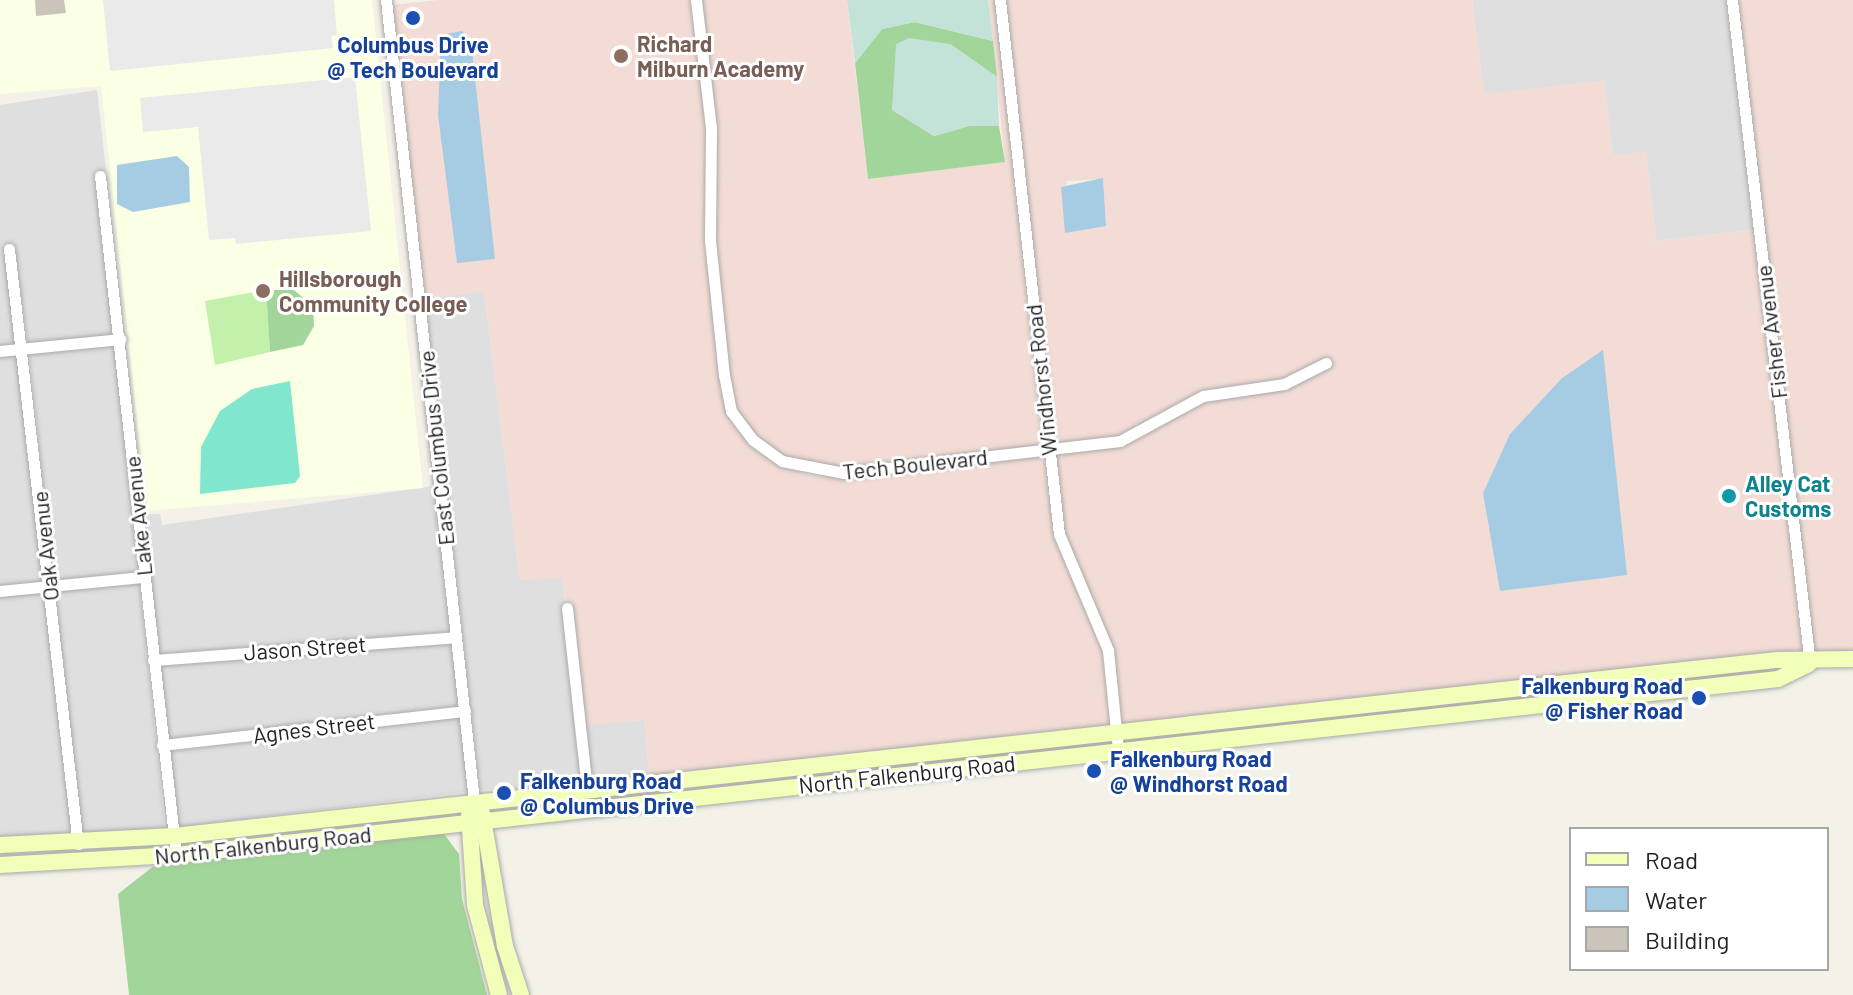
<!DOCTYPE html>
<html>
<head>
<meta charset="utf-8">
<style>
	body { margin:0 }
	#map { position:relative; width:1853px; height:995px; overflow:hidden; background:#f3f1e8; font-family:Barlow,sans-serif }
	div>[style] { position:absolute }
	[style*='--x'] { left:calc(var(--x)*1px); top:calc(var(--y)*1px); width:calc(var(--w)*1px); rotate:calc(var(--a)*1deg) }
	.residential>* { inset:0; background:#e0dfdf; transform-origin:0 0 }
	.commercial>* { inset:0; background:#f4dcd6; transform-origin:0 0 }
	.education>* { inset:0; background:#fbffe4 }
	.grass>* { inset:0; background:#c3f0aa }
	.forest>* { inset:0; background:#a2d599 }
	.wetland>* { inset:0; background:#c3e2d8 }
	.pitch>* { inset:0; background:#80e7ce }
	.parking>* { inset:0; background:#eaeaea }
	.water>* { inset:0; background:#a5cce3 }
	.building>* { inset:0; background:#cbc4ba }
	.roads { filter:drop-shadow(0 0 2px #a9a9a9) drop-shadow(0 0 2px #a9a9a9) }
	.street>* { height:11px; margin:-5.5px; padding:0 5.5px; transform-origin:5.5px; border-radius:5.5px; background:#fff }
	.secondary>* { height:16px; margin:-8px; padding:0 8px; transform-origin:8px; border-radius:8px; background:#f1ffb9 }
	.dots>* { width:22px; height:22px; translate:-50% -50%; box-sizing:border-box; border:4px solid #fff; border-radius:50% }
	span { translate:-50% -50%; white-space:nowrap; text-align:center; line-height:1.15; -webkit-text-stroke:6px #fff; paint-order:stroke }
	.education-label { font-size:22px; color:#785e54; font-weight:700 }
	.left { translate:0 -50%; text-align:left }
	.transit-label { font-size:22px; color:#164399; font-weight:700 }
	.right { translate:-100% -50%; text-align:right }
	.street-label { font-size:22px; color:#222 }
	.culture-label { font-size:22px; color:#0d838f; font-weight:700 }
	.legend { position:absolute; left:1569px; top:827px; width:260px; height:144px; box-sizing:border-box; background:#fff; border:2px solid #a7a7a7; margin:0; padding:10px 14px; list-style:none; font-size:24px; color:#222 }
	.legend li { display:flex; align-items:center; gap:16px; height:40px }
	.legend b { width:40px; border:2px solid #a7a7a7 }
</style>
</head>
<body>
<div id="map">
	<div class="residential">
		<i style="clip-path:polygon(1472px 0,1726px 0,1753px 230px,1656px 241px,1646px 152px,1613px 156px,1604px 81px,1484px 95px)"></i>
		<i style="clip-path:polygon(97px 90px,109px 197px,105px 171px,94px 172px,114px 335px,28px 343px,13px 243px,3px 245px,16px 344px,0 346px,0 105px)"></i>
		<i style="clip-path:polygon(484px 291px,520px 580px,563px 577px,581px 785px,480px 790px,425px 298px)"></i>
		<i style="left:115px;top:345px;width:228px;height:86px;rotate:84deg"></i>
		<i style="clip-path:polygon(17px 354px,43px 582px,0 586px,0 356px)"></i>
		<i style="clip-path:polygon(434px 486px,450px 632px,158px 654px,143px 514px,160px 514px,162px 525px)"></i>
		<i style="left:139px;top:582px;width:251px;height:84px;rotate:84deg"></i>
		<i style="clip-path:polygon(44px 592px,72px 839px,0 840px,0 596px)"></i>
		<i style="clip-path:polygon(451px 642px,459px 706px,167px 739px,159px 664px)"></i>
		<i style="left:460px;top:716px;width:76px;height:294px;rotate:83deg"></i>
		<i style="left:645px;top:720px;width:58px;height:59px;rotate:86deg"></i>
	</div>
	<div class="commercial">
		<i style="clip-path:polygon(438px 0,690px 0,706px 127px,704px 240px,726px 412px,748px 443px,780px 466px,811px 476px,843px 478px,1043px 456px,1054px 536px,1102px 651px,1110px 728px,649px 778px,645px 720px,586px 725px,573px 603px,566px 603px,563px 578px,520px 580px,484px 291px,425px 298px,392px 5px)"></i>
		<i style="clip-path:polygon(701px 0,847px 0,868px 179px,1005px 162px,988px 0,995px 0,1041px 446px,844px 468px,785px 457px,757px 437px,737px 409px,729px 374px,715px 239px,717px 126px)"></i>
		<i style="clip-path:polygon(evenodd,1006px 0,1472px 0,1484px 94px,1604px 81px,1613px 155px,1646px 152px,1656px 241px,1753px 230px,1803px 658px,1122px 727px,1113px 649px,1065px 533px,1054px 454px,1123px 446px,1205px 401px,1285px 389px,1334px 365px,1328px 357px,1282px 379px,1202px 391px,1118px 436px,1053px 444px,1006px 0,1103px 179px,1106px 225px,1065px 233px,1067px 181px,1103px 179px,1006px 0,1561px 379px,1483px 493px,1510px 434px,1561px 379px)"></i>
		<i style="clip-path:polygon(1738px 0,1853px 0,1853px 654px,1815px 659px)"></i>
		<i style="clip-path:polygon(1776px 665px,1792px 667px,1777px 674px,1472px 707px,1471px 699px)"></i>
		<i style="left:1460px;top:700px;width:8px;height:340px;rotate:83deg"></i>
		<i style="left:1111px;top:738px;width:8px;height:464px;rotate:83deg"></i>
	</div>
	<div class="education">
		<i style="clip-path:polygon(0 0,372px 0,423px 488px,147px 511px,101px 86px,0 94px)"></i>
	</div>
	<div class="grass">
		<i style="clip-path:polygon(266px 290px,270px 352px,215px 365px,205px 301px)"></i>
	</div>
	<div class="forest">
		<i style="clip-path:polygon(915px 22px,993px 41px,997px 77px,950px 44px,896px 79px,892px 110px,934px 136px,969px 126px,999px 126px,1005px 162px,868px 179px,855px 63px,882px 29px)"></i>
		<i style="clip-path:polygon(266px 290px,294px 290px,313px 306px,314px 326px,303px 345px,270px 352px)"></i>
		<i style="clip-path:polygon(441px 830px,459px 854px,462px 899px,487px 995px,129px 995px,118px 894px,160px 861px)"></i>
	</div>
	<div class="wetland">
		<i style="clip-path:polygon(847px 0,988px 0,993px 41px,915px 22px,882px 29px,855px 63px)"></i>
		<i style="clip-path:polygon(909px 38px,950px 44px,997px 77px,999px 126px,969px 126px,934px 136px,892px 110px,896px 44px)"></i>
	</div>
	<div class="pitch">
		<i style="clip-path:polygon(290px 381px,300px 476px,295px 483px,200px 494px,201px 447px,220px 411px,252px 389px)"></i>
	</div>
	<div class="parking">
		<i style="clip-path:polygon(103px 0,334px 0,337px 35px,331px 36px,333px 48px,110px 71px)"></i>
		<i style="clip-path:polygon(355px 77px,371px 231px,236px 244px,235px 238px,209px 240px,198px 127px,143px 132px,140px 98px)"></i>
	</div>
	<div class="water">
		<i style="clip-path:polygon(462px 31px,471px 42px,495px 259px,457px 263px,438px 115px,441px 35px)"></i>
		<i style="clip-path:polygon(177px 156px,189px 167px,190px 202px,133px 212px,117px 204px,117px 165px)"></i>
		<i style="clip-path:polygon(1103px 178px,1106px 226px,1065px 233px,1061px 187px)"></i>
		<i style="clip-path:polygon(1603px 350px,1627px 575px,1500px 591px,1483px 493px,1510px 434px,1561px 379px)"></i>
	</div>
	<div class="building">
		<i style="clip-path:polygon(35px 0,64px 0,66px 13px,36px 16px)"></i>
	</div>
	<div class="roads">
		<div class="street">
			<i style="--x:386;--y:0;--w:806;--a:83.73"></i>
			<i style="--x:696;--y:0;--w:128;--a:83.3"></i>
			<i style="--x:711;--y:127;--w:113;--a:90.5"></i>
			<i style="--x:710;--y:240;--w:136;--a:84.1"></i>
			<i style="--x:724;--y:375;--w:37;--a:79"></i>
			<i style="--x:731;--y:411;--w:36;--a:53"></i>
			<i style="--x:753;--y:440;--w:36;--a:36"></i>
			<i style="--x:782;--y:461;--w:63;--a:11"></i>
			<i style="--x:844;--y:473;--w:278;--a:-6.6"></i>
			<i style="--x:1120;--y:441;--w:94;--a:-28.5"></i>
			<i style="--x:1203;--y:396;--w:82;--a:-8.4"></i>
			<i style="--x:1284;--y:384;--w:47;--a:-26.6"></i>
			<i style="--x:1000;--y:0;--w:537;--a:83.7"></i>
			<i style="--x:1059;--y:534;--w:126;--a:67.1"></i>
			<i style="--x:1108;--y:650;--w:101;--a:84.3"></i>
			<i style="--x:1732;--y:0;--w:669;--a:83.3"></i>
			<i style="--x:100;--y:176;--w:683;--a:83.61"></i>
			<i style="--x:9;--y:249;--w:599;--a:83.39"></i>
			<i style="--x:0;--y:351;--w:121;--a:-5.7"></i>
			<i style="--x:0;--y:591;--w:145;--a:-5.6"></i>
			<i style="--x:567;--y:608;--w:183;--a:83.7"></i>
			<i style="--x:153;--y:660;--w:304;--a:-4.3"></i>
			<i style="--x:162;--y:745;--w:305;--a:-6.4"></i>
		</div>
		<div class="secondary">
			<i style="--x:482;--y:813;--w:135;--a:80.2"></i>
			<i style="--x:505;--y:946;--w:52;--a:71.9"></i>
			<i style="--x:469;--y:814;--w:91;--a:86.2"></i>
			<i style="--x:475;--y:905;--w:93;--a:75.1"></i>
			<i style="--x:0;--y:845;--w:174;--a:-3"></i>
			<i style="--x:174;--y:836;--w:1613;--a:-6.27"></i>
			<i style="--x:1777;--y:660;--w:76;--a:-0.8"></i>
			<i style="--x:0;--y:865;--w:176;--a:-3.3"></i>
			<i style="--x:176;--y:855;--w:1612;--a:-6.27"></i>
			<i style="--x:1778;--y:679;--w:34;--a:-26"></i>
		</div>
	</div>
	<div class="dots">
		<i style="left:413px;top:18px;background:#1a4fb4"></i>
		<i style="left:621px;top:56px;background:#8d6e63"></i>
		<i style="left:263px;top:291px;background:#8d6e63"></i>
		<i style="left:1729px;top:496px;background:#0f9aa8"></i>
		<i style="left:1699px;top:698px;background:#1a4fb4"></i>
		<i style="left:1094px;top:771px;background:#1a4fb4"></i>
		<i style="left:504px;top:793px;background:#1a4fb4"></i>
	</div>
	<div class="education-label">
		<span class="left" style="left:637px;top:56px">Richard<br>Milburn Academy</span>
		<span class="left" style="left:279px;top:291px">Hillsborough<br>Community College</span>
	</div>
	<div class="transit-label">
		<span style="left:413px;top:57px">Columbus Drive<br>@ Tech Boulevard</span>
		<span class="right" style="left:1683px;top:698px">Falkenburg Road<br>@ Fisher Road</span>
		<span class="left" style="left:1110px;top:771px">Falkenburg Road<br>@ Windhorst Road</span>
		<span class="left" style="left:520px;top:793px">Falkenburg Road<br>@ Columbus Drive</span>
	</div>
	<div class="street-label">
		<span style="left:1771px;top:332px;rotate:-97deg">Fisher Avenue</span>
		<span style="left:1041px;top:380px;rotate:-96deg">Windhorst Road</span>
		<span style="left:436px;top:448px;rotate:-96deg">East Columbus Drive</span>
		<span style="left:915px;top:464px;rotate:-6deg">Tech Boulevard</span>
		<span style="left:138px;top:516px;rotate:-96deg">Lake Avenue</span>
		<span style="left:45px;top:546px;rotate:-96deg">Oak Avenue</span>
		<span style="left:305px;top:648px;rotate:-4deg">Jason Street</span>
		<span style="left:314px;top:728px;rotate:-7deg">Agnes Street</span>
		<span style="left:907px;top:774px;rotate:-6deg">North Falkenburg Road</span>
		<span style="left:263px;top:845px;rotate:-6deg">North Falkenburg Road</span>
	</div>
	<div class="culture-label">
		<span class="left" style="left:1745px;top:496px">Alley Cat<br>Customs</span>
	</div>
	<ul class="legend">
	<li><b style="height:10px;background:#f1ffb9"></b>Road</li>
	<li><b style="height:22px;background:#a5cce3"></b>Water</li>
	<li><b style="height:22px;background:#cbc4ba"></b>Building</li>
	</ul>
</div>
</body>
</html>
